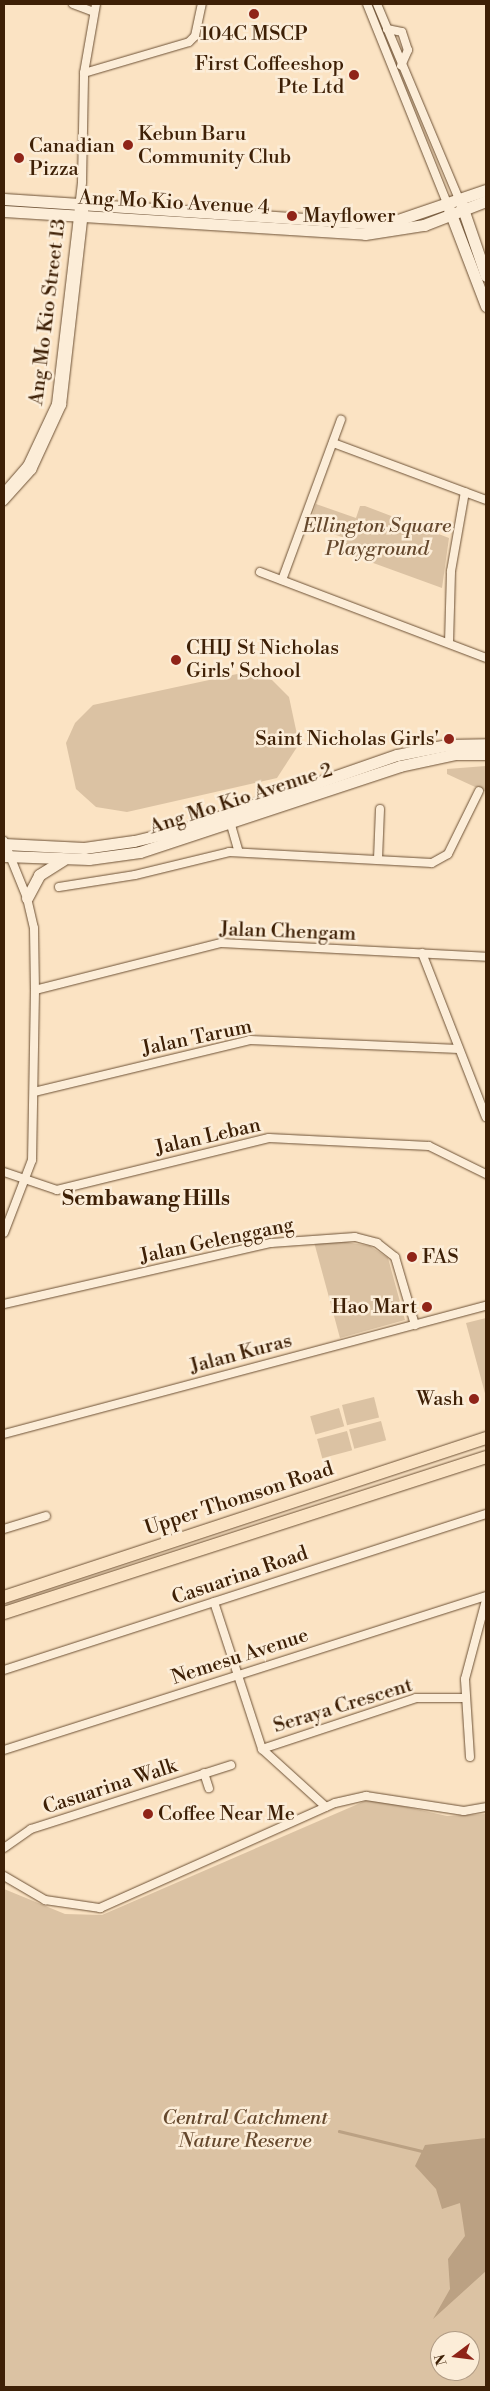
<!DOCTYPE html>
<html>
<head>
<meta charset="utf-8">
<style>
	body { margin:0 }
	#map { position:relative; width:490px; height:2391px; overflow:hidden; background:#fbe3c3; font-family:"Libre Bodoni",serif }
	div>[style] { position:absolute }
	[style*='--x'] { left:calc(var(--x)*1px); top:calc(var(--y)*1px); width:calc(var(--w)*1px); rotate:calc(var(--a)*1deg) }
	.green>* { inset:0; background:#dbc2a3; transform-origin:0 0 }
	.water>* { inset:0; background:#bba183 }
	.stream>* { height:2.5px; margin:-1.25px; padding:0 1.25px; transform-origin:1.25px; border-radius:1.25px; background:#bba183 }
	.roads { filter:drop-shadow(0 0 1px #6d5135) drop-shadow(0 0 1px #6d5135) }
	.street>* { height:8px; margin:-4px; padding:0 4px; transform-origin:4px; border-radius:4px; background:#fcedd8 }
	.secondary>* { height:11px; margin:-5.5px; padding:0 5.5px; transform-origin:5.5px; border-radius:5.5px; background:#fcedd8 }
	.primary>* { height:12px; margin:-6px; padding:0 6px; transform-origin:6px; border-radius:6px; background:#fbe3c3 }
	.dots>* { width:14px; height:14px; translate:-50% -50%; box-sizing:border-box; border:2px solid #fcedd8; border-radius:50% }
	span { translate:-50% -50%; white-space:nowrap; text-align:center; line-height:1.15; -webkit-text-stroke:5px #fcedd8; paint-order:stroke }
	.poi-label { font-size:20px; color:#3e2006 }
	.right { translate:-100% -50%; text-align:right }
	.left { translate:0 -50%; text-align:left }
	.street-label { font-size:20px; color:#3e2006 }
	.park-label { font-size:20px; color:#65482d; font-style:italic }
	.neighbourhood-label { font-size:21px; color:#3e2006; font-weight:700 }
	.frame { position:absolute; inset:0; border:5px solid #3e2006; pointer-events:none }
	.north { position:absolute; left:430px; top:2331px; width:50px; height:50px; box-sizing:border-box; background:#fcedd8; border:1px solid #b09b84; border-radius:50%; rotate:255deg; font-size:14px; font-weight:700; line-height:20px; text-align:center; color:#3e2006 }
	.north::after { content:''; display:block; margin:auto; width:18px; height:22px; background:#8f2418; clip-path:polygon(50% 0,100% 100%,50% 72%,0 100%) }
</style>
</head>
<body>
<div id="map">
	<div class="green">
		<i style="clip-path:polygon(316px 504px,356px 518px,360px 506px,365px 506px,449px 538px,442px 588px,343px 552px,345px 538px,309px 526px)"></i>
		<i style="clip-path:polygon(251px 671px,272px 680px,289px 697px,299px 744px,277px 778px,127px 812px,96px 807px,76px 789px,66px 743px,75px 723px,93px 705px)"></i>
		<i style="clip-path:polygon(486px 766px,486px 792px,447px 774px,447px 769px)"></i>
		<i style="clip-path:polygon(334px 1240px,370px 1246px,388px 1258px,405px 1320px,340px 1338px,314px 1242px)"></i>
		<i style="clip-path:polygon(486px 1318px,486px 1397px,466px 1323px)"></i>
		<i style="left:374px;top:1397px;width:21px;height:33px;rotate:76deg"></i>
		<i style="left:339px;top:1408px;width:19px;height:30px;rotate:74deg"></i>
		<i style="left:381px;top:1421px;width:20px;height:33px;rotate:75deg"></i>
		<i style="left:347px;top:1431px;width:20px;height:31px;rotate:75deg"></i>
		<i style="clip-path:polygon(evenodd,365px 1801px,380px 1801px,447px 1816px,486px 1814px,486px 2387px,4px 2387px,4px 1889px,65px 1914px,102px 1915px,365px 1801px,440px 2341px,470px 2341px,470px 2371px,440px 2371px,440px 2341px)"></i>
	</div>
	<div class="water">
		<i style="clip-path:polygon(486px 2138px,486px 2271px,433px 2319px,450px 2289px,448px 2259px,465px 2236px,460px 2203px,442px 2209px,436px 2189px,415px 2166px,425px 2145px)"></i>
	</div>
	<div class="stream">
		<i style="--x:339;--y:2131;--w:85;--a:13.5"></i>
	</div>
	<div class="roads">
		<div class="street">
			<i style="--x:73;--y:4;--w:22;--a:21"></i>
			<i style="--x:367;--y:4;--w:214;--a:68.1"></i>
			<i style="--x:377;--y:4;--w:212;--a:67.2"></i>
			<i style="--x:387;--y:29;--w:15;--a:11"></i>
			<i style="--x:402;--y:32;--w:19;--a:72"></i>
			<i style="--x:408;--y:50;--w:17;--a:114"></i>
			<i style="--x:84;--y:73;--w:109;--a:-16.4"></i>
			<i style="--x:189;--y:42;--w:8;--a:-45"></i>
			<i style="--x:195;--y:36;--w:33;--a:-78"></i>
			<i style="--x:333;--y:443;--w:163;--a:20.4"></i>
			<i style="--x:4;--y:492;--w:35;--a:-49"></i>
			<i style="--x:27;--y:466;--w:68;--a:-64.9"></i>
			<i style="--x:56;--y:404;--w:224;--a:-83.3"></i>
			<i style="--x:82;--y:182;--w:109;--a:-88.9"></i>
			<i style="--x:84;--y:73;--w:70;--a:-80.1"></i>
			<i style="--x:4;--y:501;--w:42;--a:-47.9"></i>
			<i style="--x:32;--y:470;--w:72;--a:-65.2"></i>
			<i style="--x:62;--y:405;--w:195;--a:-83.5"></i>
			<i style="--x:260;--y:572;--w:242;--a:20.8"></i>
			<i style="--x:282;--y:580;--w:171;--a:-69.8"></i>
			<i style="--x:449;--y:643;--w:72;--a:-88.4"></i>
			<i style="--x:451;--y:571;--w:80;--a:-80"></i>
			<i style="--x:229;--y:818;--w:35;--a:74"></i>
			<i style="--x:4;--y:841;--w:61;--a:68"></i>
			<i style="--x:27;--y:898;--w:31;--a:77"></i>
			<i style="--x:34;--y:928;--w:62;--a:89.1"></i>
			<i style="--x:35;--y:990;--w:170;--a:91"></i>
			<i style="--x:32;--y:1160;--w:78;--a:111"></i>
			<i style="--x:378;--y:859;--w:50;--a:-87.7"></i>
			<i style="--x:59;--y:887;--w:77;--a:-9"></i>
			<i style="--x:135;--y:875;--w:97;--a:-13.7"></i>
			<i style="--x:229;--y:852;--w:203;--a:3.1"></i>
			<i style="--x:432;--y:863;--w:18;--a:-29"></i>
			<i style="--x:448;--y:854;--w:70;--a:-63.8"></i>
			<i style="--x:422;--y:953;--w:176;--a:68.7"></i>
			<i style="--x:35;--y:990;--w:192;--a:-14.2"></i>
			<i style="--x:221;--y:943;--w:265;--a:3"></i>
			<i style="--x:34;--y:1092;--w:222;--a:-13.5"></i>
			<i style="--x:250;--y:1040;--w:209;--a:2.5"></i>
			<i style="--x:4;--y:1172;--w:56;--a:18.8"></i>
			<i style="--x:57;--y:1190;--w:218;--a:-13.8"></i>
			<i style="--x:269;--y:1138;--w:160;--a:2.9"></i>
			<i style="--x:429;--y:1146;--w:64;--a:26.2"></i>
			<i style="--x:4;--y:1304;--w:274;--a:-12.9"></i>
			<i style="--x:271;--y:1243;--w:84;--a:-4.1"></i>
			<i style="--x:355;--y:1237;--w:23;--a:15"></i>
			<i style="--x:377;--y:1243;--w:23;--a:38"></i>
			<i style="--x:395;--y:1257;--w:71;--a:73.6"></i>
			<i style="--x:4;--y:1434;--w:499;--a:-14.9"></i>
			<i style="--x:4;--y:1529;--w:44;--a:-17.2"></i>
			<i style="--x:214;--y:1602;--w:155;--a:71.9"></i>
			<i style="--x:262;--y:1749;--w:86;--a:42.2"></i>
			<i style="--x:4;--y:1670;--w:507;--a:-17.93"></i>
			<i style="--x:262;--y:1749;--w:162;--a:-18.3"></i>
			<i style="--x:416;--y:1698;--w:47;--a:0"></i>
			<i style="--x:4;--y:1750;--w:506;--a:-17.72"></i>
			<i style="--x:470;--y:1757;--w:78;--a:-93.7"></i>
			<i style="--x:465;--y:1679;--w:82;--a:-75.1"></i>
			<i style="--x:204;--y:1773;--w:16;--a:72"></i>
			<i style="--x:4;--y:1848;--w:33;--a:-35"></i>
			<i style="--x:31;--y:1829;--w:210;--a:-17.7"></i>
			<i style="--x:4;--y:1876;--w:48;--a:30.3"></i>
			<i style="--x:45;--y:1900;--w:56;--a:8.3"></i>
			<i style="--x:100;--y:1908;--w:257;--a:-24.1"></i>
			<i style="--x:335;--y:1803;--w:32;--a:-13"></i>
			<i style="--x:366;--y:1796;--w:99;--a:8.7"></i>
			<i style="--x:464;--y:1811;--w:22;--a:-10"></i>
		</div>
		<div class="secondary">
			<i style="--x:4;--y:199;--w:366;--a:3.8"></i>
			<i style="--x:369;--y:223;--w:26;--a:-4"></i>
			<i style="--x:395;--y:221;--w:96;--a:-18.8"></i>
			<i style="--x:461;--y:203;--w:77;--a:71.1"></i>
			<i style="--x:449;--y:209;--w:104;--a:69.1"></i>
			<i style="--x:4;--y:211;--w:362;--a:3.6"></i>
			<i style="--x:365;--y:234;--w:60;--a:-8.7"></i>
			<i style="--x:424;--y:225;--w:66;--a:-21.2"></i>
			<i style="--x:4;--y:844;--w:80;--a:2.9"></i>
			<i style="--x:84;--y:848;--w:50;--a:-8"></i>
			<i style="--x:134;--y:841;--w:51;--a:-13.5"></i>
			<i style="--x:184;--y:829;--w:225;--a:-19.2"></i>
			<i style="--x:397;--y:755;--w:51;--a:-11.3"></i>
			<i style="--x:447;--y:745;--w:39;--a:-1"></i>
			<i style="--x:4;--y:856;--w:85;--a:2"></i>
			<i style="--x:89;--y:859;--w:51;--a:-7.8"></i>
			<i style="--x:140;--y:852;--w:274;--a:-18.3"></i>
			<i style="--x:400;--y:766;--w:56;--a:-12.3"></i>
			<i style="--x:455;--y:754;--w:31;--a:0"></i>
			<i style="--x:27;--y:898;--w:26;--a:-62"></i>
			<i style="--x:39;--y:875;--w:28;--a:-32"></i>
		</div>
		<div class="primary">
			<i style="--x:4;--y:1597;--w:508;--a:-18.26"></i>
			<i style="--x:4;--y:1613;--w:507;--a:-17.93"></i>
		</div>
	</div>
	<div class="dots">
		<i style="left:254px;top:14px;background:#8f2418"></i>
		<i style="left:354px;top:75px;background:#8f2418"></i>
		<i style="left:128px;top:145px;background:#8f2418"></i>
		<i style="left:19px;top:158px;background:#8f2418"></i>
		<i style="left:292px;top:216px;background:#8f2418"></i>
		<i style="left:176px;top:660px;background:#8f2418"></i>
		<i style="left:449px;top:739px;background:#8f2418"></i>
		<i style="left:412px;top:1257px;background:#8f2418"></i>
		<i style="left:427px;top:1307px;background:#8f2418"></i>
		<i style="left:474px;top:1399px;background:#8f2418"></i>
		<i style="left:148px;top:1814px;background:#8f2418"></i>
	</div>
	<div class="poi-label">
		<span style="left:254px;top:34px">104C MSCP</span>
		<span class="right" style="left:344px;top:76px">First Coffeeshop<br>Pte Ltd</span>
		<span class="left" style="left:138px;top:146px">Kebun Baru<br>Community Club</span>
		<span class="left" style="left:29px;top:158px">Canadian<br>Pizza</span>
		<span class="left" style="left:303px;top:216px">Mayflower</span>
		<span class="left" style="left:186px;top:660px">CHIJ St Nicholas<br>Girls' School</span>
		<span class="right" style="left:439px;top:739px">Saint Nicholas Girls'</span>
		<span class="left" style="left:422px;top:1257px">FAS</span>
		<span class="right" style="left:417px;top:1307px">Hao Mart</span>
		<span class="right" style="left:464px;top:1399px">Wash</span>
		<span class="left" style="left:158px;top:1814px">Coffee Near Me</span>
	</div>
	<div class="street-label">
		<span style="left:174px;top:203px;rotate:3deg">Ang Mo Kio Avenue 4</span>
		<span style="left:48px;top:312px;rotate:-83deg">Ang Mo Kio Street 13</span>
		<span style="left:241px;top:799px;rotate:-18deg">Ang Mo Kio Avenue 2</span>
		<span style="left:288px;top:932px;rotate:2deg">Jalan Chengam</span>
		<span style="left:197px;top:1038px;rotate:-12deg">Jalan Tarum</span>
		<span style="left:208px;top:1137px;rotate:-13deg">Jalan Leban</span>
		<span style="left:217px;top:1241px;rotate:-12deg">Jalan Gelenggang</span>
		<span style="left:241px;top:1354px;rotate:-15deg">Jalan Kuras</span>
		<span style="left:239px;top:1499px;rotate:-18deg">Upper Thomson Road</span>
		<span style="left:240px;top:1576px;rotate:-19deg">Casuarina Road</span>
		<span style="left:240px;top:1657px;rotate:-18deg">Nemesu Avenue</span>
		<span style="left:343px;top:1706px;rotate:-17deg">Seraya Crescent</span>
		<span style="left:110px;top:1787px;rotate:-18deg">Casuarina Walk</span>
	</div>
	<div class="park-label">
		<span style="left:377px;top:538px">Ellington Square<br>Playground</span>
		<span style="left:245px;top:2130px">Central Catchment<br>Nature Reserve</span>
	</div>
	<div class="neighbourhood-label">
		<span style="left:146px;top:1199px">Sembawang Hills</span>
	</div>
	<div class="frame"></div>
	<div class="north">N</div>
</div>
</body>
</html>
